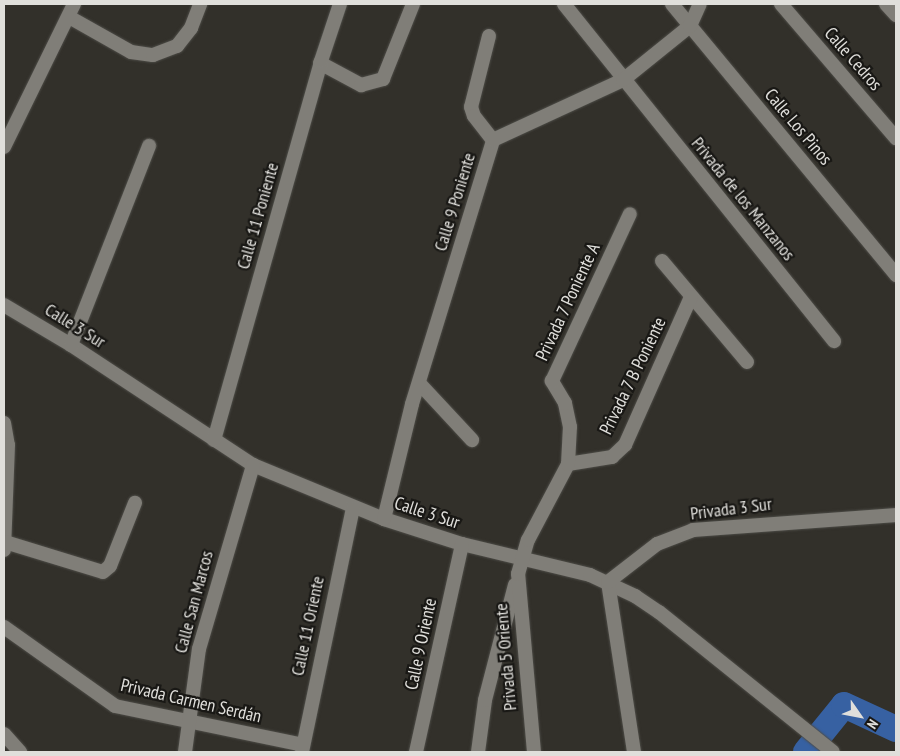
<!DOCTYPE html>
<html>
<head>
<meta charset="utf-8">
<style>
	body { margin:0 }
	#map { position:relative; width:900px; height:756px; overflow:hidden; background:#32302a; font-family:"PT Sans Narrow",sans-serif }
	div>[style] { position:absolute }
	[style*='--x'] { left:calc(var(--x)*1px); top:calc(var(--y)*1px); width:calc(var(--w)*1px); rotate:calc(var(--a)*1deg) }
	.river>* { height:26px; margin:-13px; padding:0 13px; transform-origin:13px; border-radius:13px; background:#3761a2 }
	.roads { filter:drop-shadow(0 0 1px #4d4c47) drop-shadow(0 0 1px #4d4c47) }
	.minor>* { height:14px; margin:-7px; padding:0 7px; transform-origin:7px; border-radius:7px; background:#807e78 }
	span { translate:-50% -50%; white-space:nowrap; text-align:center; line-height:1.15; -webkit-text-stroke:4.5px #191815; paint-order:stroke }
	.street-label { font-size:18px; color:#e0dfdb }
	.frame { position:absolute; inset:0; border:5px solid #e0dfdb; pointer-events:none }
	.north { position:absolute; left:835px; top:691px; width:50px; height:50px; -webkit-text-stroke:4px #191815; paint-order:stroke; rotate:123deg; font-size:14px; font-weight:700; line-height:20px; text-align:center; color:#e0dfdb }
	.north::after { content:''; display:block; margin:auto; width:18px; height:22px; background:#e0dfdb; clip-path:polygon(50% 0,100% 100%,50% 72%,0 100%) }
</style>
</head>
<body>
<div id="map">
	<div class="river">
		<i style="--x:806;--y:752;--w:60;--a:-51"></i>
		<i style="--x:844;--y:705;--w:57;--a:24.8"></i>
	</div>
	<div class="roads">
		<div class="minor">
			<i style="--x:564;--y:4;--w:432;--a:51.3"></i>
			<i style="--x:672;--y:4;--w:352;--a:50.4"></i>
			<i style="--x:781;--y:4;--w:177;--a:49.4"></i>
			<i style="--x:886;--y:4;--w:15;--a:48"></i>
			<i style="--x:69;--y:17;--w:71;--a:29.4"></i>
			<i style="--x:131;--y:52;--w:22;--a:8"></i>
			<i style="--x:153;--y:55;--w:26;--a:-21"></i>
			<i style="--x:177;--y:46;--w:23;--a:-52"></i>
			<i style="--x:191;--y:28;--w:26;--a:-69"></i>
			<i style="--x:489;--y:36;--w:73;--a:104.2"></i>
			<i style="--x:471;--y:107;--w:9;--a:72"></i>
			<i style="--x:474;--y:116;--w:31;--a:52"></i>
			<i style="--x:320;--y:63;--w:47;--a:28.2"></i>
			<i style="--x:361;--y:85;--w:23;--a:-15"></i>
			<i style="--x:383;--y:79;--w:81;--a:-68.2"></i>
			<i style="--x:4;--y:147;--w:159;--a:-63.9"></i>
			<i style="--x:662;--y:261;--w:132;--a:49.9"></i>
			<i style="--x:4;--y:305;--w:78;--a:30.8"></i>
			<i style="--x:71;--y:345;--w:218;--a:33.4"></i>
			<i style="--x:253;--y:465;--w:142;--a:22.4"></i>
			<i style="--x:384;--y:519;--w:82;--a:17.8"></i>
			<i style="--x:462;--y:544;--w:132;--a:13.6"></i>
			<i style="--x:590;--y:575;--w:50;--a:25"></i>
			<i style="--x:635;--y:596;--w:29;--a:34"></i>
			<i style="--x:659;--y:612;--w:223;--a:38.8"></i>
			<i style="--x:71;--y:345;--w:214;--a:-68.6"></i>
			<i style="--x:419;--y:383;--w:78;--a:47.1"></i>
			<i style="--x:4;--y:423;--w:22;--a:80"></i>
			<i style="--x:8;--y:445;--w:105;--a:92.2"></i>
			<i style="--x:214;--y:440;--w:394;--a:-74.2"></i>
			<i style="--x:321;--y:61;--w:60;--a:-71.6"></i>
			<i style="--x:568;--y:464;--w:45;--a:-9"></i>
			<i style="--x:612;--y:457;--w:18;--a:-43"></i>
			<i style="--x:625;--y:445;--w:162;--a:-66"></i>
			<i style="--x:384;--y:519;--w:118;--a:-76.3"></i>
			<i style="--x:412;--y:404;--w:276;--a:-72.9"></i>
			<i style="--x:493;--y:140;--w:143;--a:-24.8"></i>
			<i style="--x:623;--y:80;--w:86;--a:-38.9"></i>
			<i style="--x:690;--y:26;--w:24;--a:-66"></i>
			<i style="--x:5;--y:542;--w:102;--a:17"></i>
			<i style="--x:103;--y:572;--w:9;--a:-41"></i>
			<i style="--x:110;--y:566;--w:68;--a:-68.4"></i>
			<i style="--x:4;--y:627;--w:136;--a:35.4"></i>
			<i style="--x:115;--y:706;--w:192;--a:11.7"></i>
			<i style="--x:4;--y:734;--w:24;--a:48"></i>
			<i style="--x:185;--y:752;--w:104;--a:-82.3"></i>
			<i style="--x:199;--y:649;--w:192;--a:-73.6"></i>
			<i style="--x:302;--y:752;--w:249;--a:-78.2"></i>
			<i style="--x:416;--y:752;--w:213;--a:-77.5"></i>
			<i style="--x:478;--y:752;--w:52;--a:-82.3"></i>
			<i style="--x:485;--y:700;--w:119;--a:-75.4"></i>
			<i style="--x:534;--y:752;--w:179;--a:-95.1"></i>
			<i style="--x:518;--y:574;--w:35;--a:-74"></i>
			<i style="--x:528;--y:540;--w:86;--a:-62.2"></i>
			<i style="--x:568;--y:464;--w:37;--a:-87"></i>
			<i style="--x:570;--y:427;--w:25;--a:-102"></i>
			<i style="--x:565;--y:403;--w:26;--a:-121"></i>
			<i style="--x:552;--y:381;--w:184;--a:-65"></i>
			<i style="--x:634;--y:752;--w:172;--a:-98.7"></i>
			<i style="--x:608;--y:582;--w:62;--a:-37.8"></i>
			<i style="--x:657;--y:544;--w:39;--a:-21"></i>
			<i style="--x:693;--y:530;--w:204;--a:-4.2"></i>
		</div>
	</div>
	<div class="street-label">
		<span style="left:853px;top:59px;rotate:49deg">Calle Cedros</span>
		<span style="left:798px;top:127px;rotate:50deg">Calle Los Pinos</span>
		<span style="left:743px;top:199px;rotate:51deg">Privada de los Manzanos</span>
		<span style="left:455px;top:202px;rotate:-73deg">Calle 9 Poniente</span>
		<span style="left:258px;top:216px;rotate:-74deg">Calle 11 Poniente</span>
		<span style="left:568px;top:302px;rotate:-65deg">Privada 7 Poniente A</span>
		<span style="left:75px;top:326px;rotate:32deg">Calle 3 Sur</span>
		<span style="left:633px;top:376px;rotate:-64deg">Privada 7 B Poniente</span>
		<span style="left:731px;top:509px;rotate:-7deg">Privada 3 Sur</span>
		<span style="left:427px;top:513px;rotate:18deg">Calle 3 Sur</span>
		<span style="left:194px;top:602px;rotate:-75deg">Calle San Marcos</span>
		<span style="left:308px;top:626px;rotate:-78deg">Calle 11 Oriente</span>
		<span style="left:421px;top:644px;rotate:-78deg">Calle 9 Oriente</span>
		<span style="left:506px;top:657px;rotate:-95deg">Privada 5 Oriente</span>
		<span style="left:191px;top:701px;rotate:13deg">Privada Carmen Serdán</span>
	</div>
	<div class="frame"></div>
	<div class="north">N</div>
</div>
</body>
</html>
